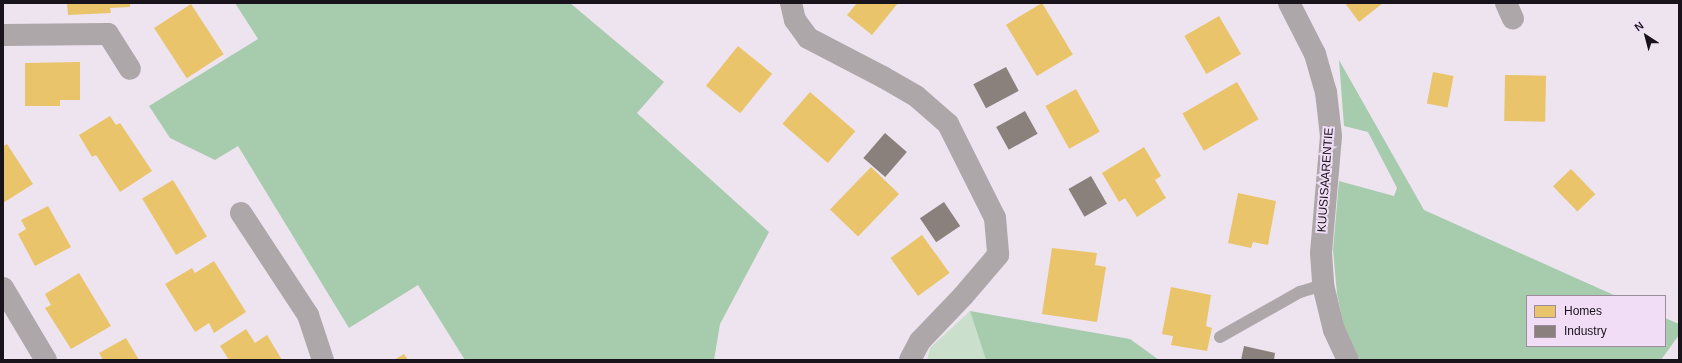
<!DOCTYPE html>
<html>
<head>
<meta charset="utf-8">
<style>
	body { margin:0 }
	#map { position:relative; width:1682px; height:363px; overflow:hidden; background:#eee4f0; font-family:Helvetica,sans-serif }
	div>[style] { position:absolute }
	[style*='--x'] { left:calc(var(--x)*1px); top:calc(var(--y)*1px); width:calc(var(--w)*1px); rotate:calc(var(--a)*1deg) }
	.green>* { inset:0; background:#cbdfcd }
	.forest>* { inset:0; background:#a7cbad }
	.homes>* { inset:0; background:#e9c46a; transform-origin:0 0 }
	.industry>* { inset:0; background:#8a817c; transform-origin:0 0 }
	.lane>* { height:12px; margin:-6px; padding:0 6px; transform-origin:6px; border-radius:6px; background:#ada7a9 }
	.street>* { height:22px; margin:-11px; padding:0 11px; transform-origin:11px; border-radius:11px; background:#ada7a9 }
	span { translate:-50% -50%; white-space:nowrap; text-align:center; line-height:1.15; -webkit-text-stroke:4px #f1def6; paint-order:stroke }
	.street-label { font-size:12px; color:#19131b }
	.frame { position:absolute; inset:0; border:4px solid #19131b; pointer-events:none }
	.legend { position:absolute; left:1526px; top:295px; width:140px; height:52px; box-sizing:border-box; background:#f1def6; border:1px solid #9b8d9e; margin:0; padding:5px 7px; list-style:none; font-size:12px; color:#19131b }
	.legend li { display:flex; align-items:center; gap:8px; height:20px }
	.legend b { width:20px; border:1px solid #9b8d9e }
	.north { position:absolute; left:1626px; top:16px; width:40px; height:40px; -webkit-text-stroke:3px #f1def6; paint-order:stroke; rotate:324deg; font-size:11px; font-weight:700; line-height:16px; text-align:center; color:#19131b }
	.north::after { content:''; display:block; margin:auto; width:14px; height:18px; background:#19131b; clip-path:polygon(50% 0,100% 100%,50% 72%,0 100%) }
</style>
</head>
<body>
<div id="map">
	<div class="green">
		<i style="clip-path:polygon(970px 311px,986px 360px,927px 360px,930px 348px)"></i>
	</div>
	<div class="forest">
		<i style="clip-path:polygon(235px 3px,570px 3px,664px 82px,637px 113px,769px 232px,720px 324px,714px 360px,465px 360px,418px 285px,349px 328px,238px 146px,215px 160px,170px 138px,149px 106px,258px 39px)"></i>
		<i style="clip-path:polygon(1339px 60px,1424px 210px,1616px 296px,1527px 296px,1527px 346px,1665px 346px,1665px 318px,1679px 324px,1679px 335px,1661px 360px,1360px 360px,1344px 326px,1337px 294px,1333px 250px,1339px 181px,1394px 196px,1397px 188px,1368px 132px,1344px 126px)"></i>
		<i style="clip-path:polygon(970px 311px,1130px 339px,1159px 360px,986px 360px)"></i>
	</div>
	<div class="homes">
		<i style="clip-path:polygon(67px 3px,130px 3px,130px 7px,110px 8px,111px 13px,68px 15px)"></i>
		<i style="clip-path:polygon(857px 3px,898px 3px,872px 35px,847px 15px)"></i>
		<i style="left:1042px;top:3px;width:60px;height:42px;rotate:59deg"></i>
		<i style="clip-path:polygon(1345px 3px,1383px 3px,1359px 22px)"></i>
		<i style="left:191px;top:4px;width:60px;height:44px;rotate:57deg"></i>
		<i style="left:1219px;top:16px;width:44px;height:40px;rotate:60deg"></i>
		<i style="left:738px;top:46px;width:44px;height:51px;rotate:39deg"></i>
		<i style="clip-path:polygon(80px 62px,80px 100px,60px 100px,60px 106px,25px 106px,25px 63px)"></i>
		<i style="left:1433px;top:72px;width:21px;height:32px;rotate:11deg"></i>
		<i style="left:1505px;top:75px;width:41px;height:46px;rotate:1deg"></i>
		<i style="left:1237px;top:82px;width:43px;height:63px;rotate:60deg"></i>
		<i style="left:1076px;top:89px;width:49px;height:35px;rotate:61deg"></i>
		<i style="left:810px;top:92px;width:60px;height:42px;rotate:41deg"></i>
		<i style="clip-path:polygon(110px 116px,116px 125px,120px 123px,152px 171px,120px 192px,96px 155px,92px 157px,79px 135px)"></i>
		<i style="clip-path:polygon(7px 144px,33px 184px,3px 203px,3px 146px)"></i>
		<i style="clip-path:polygon(1144px 147px,1161px 176px,1155px 180px,1166px 198px,1137px 217px,1125px 198px,1119px 202px,1102px 173px)"></i>
		<i style="left:871px;top:167px;width:39px;height:59px;rotate:44deg"></i>
		<i style="left:1571px;top:169px;width:35px;height:25px;rotate:46deg"></i>
		<i style="left:173px;top:180px;width:66px;height:36px;rotate:59deg"></i>
		<i style="clip-path:polygon(1238px 193px,1276px 201px,1268px 245px,1253px 242px,1251px 248px,1228px 243px)"></i>
		<i style="clip-path:polygon(48px 206px,71px 247px,35px 266px,18px 234px,26px 229px,21px 220px)"></i>
		<i style="left:922px;top:235px;width:47px;height:39px;rotate:54deg"></i>
		<i style="clip-path:polygon(1052px 248px,1097px 253px,1095px 265px,1106px 267px,1097px 322px,1042px 314px)"></i>
		<i style="clip-path:polygon(214px 261px,246px 312px,214px 333px,209px 323px,195px 332px,165px 284px,192px 268px,195px 273px)"></i>
		<i style="clip-path:polygon(79px 273px,111px 326px,71px 349px,45px 308px,51px 305px,45px 294px)"></i>
		<i style="clip-path:polygon(1171px 287px,1211px 295px,1206px 326px,1212px 328px,1207px 351px,1171px 345px,1173px 336px,1162px 334px)"></i>
		<i style="clip-path:polygon(246px 329px,255px 343px,267px 335px,282px 360px,229px 360px,220px 346px)"></i>
		<i style="clip-path:polygon(126px 338px,139px 360px,103px 360px,99px 353px)"></i>
		<i style="clip-path:polygon(404px 354px,408px 360px,394px 360px)"></i>
	</div>
	<div class="industry">
		<i style="left:1006px;top:67px;width:27px;height:37px;rotate:62deg"></i>
		<i style="left:1025px;top:111px;width:26px;height:33px;rotate:61deg"></i>
		<i style="left:885px;top:133px;width:29px;height:33px;rotate:41deg"></i>
		<i style="left:1091px;top:176px;width:32px;height:26px;rotate:60deg"></i>
		<i style="left:944px;top:202px;width:29px;height:29px;rotate:56deg"></i>
		<i style="clip-path:polygon(1244px 346px,1275px 353px,1274px 360px,1241px 360px)"></i>
	</div>
	<div class="lane">
		<i style="--x:1220;--y:337;--w:92;--a:-29.4"></i>
		<i style="--x:1300;--y:292;--w:24;--a:-17"></i>
	</div>
	<div class="street">
		<i style="--x:791;--y:3;--w:17;--a:77"></i>
		<i style="--x:795;--y:20;--w:22;--a:54"></i>
		<i style="--x:808;--y:38;--w:85;--a:27.5"></i>
		<i style="--x:883;--y:77;--w:38;--a:30"></i>
		<i style="--x:916;--y:96;--w:43;--a:41.2"></i>
		<i style="--x:948;--y:124;--w:105;--a:63.4"></i>
		<i style="--x:995;--y:218;--w:37;--a:85"></i>
		<i style="--x:998;--y:255;--w:54;--a:130.5"></i>
		<i style="--x:963;--y:296;--w:62;--a:133.7"></i>
		<i style="--x:920;--y:341;--w:21;--a:118"></i>
		<i style="--x:1289;--y:3;--w:57;--a:63"></i>
		<i style="--x:1315;--y:54;--w:40;--a:74"></i>
		<i style="--x:1326;--y:92;--w:44;--a:83.5"></i>
		<i style="--x:1331;--y:136;--w:117;--a:94.9"></i>
		<i style="--x:1321;--y:253;--w:32;--a:86"></i>
		<i style="--x:1323;--y:285;--w:46;--a:76.3"></i>
		<i style="--x:1334;--y:330;--w:33;--a:65"></i>
		<i style="--x:1506;--y:3;--w:17;--a:66"></i>
		<i style="--x:3;--y:35;--w:105;--a:-0.5"></i>
		<i style="--x:108;--y:34;--w:41;--a:57.8"></i>
		<i style="--x:241;--y:213;--w:122;--a:56.7"></i>
		<i style="--x:308;--y:315;--w:47;--a:71.6"></i>
		<i style="--x:3;--y:288;--w:84;--a:59.2"></i>
	</div>
	<div class="street-label">
		<span style="left:1326px;top:180px;rotate:-86deg">KUUSISAARENTIE</span>
	</div>
	<div class="frame"></div>
	<ul class="legend">
	<li><b style="height:11px;background:#e9c46a"></b>Homes</li>
	<li><b style="height:11px;background:#8a817c"></b>Industry</li>
	</ul>
	<div class="north">N</div>
</div>
</body>
</html>
